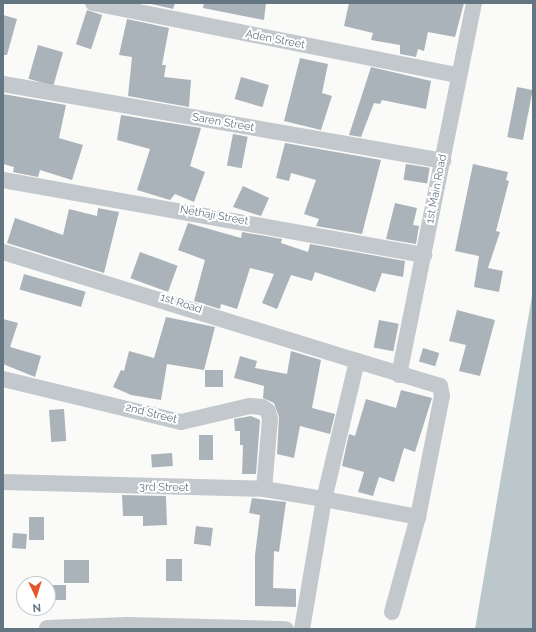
<!DOCTYPE html>
<html>
<head>
<meta charset="utf-8">
<style>
	body { margin:0 }
	#map { position:relative; width:536px; height:632px; overflow:hidden; background:#fafaf8; font-family:Raleway,sans-serif }
	div>[style] { position:absolute }
	[style*='--x'] { left:calc(var(--x)*1px); top:calc(var(--y)*1px); width:calc(var(--w)*1px); rotate:calc(var(--a)*1deg) }
	.water>* { inset:0; background:#bbc7cb }
	.building>* { inset:0; background:#aab3b9; transform-origin:0 0 }
	.minor>* { height:16px; margin:-8px; padding:0 8px; transform-origin:8px; border-radius:8px; background:#c3c8cc }
	span { translate:-50% -50%; white-space:nowrap; text-align:center; line-height:1.15; -webkit-text-stroke:4px #fff; paint-order:stroke }
	.street-label { font-size:11px; color:#657683 }
	.frame { position:absolute; inset:0; border:4px solid #657683; pointer-events:none }
	.north { position:absolute; left:16px; top:576px; width:40px; height:40px; box-sizing:border-box; background:#fff; border:1px solid #c1c8cd; border-radius:50%; rotate:176deg; font-size:11px; font-weight:700; line-height:16px; text-align:center; color:#657683 }
	.north::after { content:''; display:block; margin:auto; width:14px; height:18px; background:#e4572e; clip-path:polygon(50% 0,100% 100%,50% 72%,0 100%) }
</style>
</head>
<body>
<div id="map">
	<div class="water">
		<i style="clip-path:polygon(533px 290px,533px 629px,475px 629px)"></i>
	</div>
	<div class="building">
		<i style="clip-path:polygon(147px 3px,175px 3px,173px 9px)"></i>
		<i style="clip-path:polygon(204px 3px,266px 3px,264px 20px,203px 8px)"></i>
		<i style="clip-path:polygon(349px 3px,464px 3px,455px 37px,428px 32px,424px 51px,418px 49px,416px 57px,400px 54px,400px 45px,371px 40px,373px 33px,344px 26px)"></i>
		<i style="left:87px;top:10px;width:16px;height:36px;rotate:18deg"></i>
		<i style="clip-path:polygon(3px 15px,17px 19px,7px 55px,3px 55px)"></i>
		<i style="clip-path:polygon(127px 19px,169px 28px,162px 65px,166px 65px,164px 77px,191px 80px,189px 107px,128px 96px,132px 57px,119px 55px)"></i>
		<i style="left:38px;top:45px;width:26px;height:35px;rotate:16deg"></i>
		<i style="clip-path:polygon(300px 58px,328px 64px,322px 93px,332px 96px,321px 130px,284px 121px)"></i>
		<i style="clip-path:polygon(371px 67px,431px 81px,426px 109px,382px 100px,380px 104px,374px 103px,361px 137px,349px 135px)"></i>
		<i style="left:241px;top:77px;width:29px;height:23px;rotate:16deg"></i>
		<i style="left:517px;top:87px;width:16px;height:51px;rotate:11deg"></i>
		<i style="clip-path:polygon(3px 94px,66px 105px,59px 138px,83px 145px,72px 180px,40px 170px,38px 177px,17px 173px,13px 172px,14px 167px,3px 164px)"></i>
		<i style="clip-path:polygon(121px 115px,201px 128px,190px 166px,205px 172px,194px 202px,175px 194px,170px 200px,137px 190px,150px 149px,117px 140px)"></i>
		<i style="left:233px;top:134px;width:15px;height:32px;rotate:11deg"></i>
		<i style="clip-path:polygon(285px 143px,381px 160px,362px 234px,316px 226px,319px 219px,304px 214px,316px 180px,291px 173px,289px 181px,276px 178px)"></i>
		<i style="left:406px;top:164px;width:24px;height:16px;rotate:9deg"></i>
		<i style="clip-path:polygon(473px 164px,508px 172px,506px 180px,509px 181px,496px 231px,500px 232px,488px 268px,503px 271px,499px 292px,474px 287px,479px 256px,455px 251px)"></i>
		<i style="clip-path:polygon(243px 186px,269px 198px,261px 216px,233px 207px)"></i>
		<i style="clip-path:polygon(395px 203px,417px 208px,413px 225px,419px 226px,416px 244px,386px 239px)"></i>
		<i style="clip-path:polygon(98px 208px,119px 212px,104px 273px,7px 243px,15px 218px,63px 235px,69px 209px,97px 216px)"></i>
		<i style="clip-path:polygon(188px 223px,241px 238px,242px 232px,282px 239px,281px 243px,308px 252px,310px 244px,405px 261px,403px 277px,382px 273px,375px 292px,315px 272px,312px 281px,291px 275px,277px 309px,262px 303px,274px 274px,250px 268px,237px 309px,221px 304px,220px 309px,194px 301px,205px 260px,178px 250px)"></i>
		<i style="left:140px;top:252px;width:40px;height:28px;rotate:20deg"></i>
		<i style="left:24px;top:274px;width:64px;height:16px;rotate:16deg"></i>
		<i style="clip-path:polygon(457px 310px,495px 320px,480px 376px,459px 371px,466px 345px,449px 341px)"></i>
		<i style="clip-path:polygon(166px 317px,215px 327px,204px 370px,167px 364px,161px 400px,131px 395px,113px 387px,121px 370px,124px 371px,129px 351px,154px 358px)"></i>
		<i style="clip-path:polygon(3px 319px,18px 323px,10px 347px,41px 356px,35px 377px,3px 364px)"></i>
		<i style="left:379px;top:320px;width:20px;height:28px;rotate:11deg"></i>
		<i style="left:423px;top:348px;width:17px;height:14px;rotate:17deg"></i>
		<i style="clip-path:polygon(291px 351px,321px 360px,312px 408px,335px 414px,330px 434px,300px 426px,294px 458px,277px 454px,279px 417px,274px 403px,263px 398px,264px 386px,234px 378px,240px 356px,257px 361px,255px 368px,287px 374px)"></i>
		<i style="left:205px;top:370px;width:18px;height:17px"></i>
		<i style="clip-path:polygon(401px 390px,432px 398px,415px 452px,404px 448px,394px 482px,379px 477px,373px 496px,358px 492px,364px 472px,342px 466px,349px 434px,355px 436px,366px 399px,396px 408px)"></i>
		<i style="left:64px;top:409px;width:32px;height:15px;rotate:86deg"></i>
		<i style="clip-path:polygon(251px 416px,260px 420px,256px 474px,242px 474px,243px 445px,240px 445px,240px 431px,235px 431px,234px 419px)"></i>
		<i style="left:213px;top:435px;width:25px;height:14px;rotate:90deg"></i>
		<i style="left:172px;top:453px;width:13px;height:21px;rotate:86deg"></i>
		<i style="clip-path:polygon(122px 495px,166px 496px,167px 525px,143px 526px,143px 516px,123px 516px)"></i>
		<i style="clip-path:polygon(252px 498px,286px 502px,279px 552px,274px 551px,273px 588px,296px 589px,296px 607px,255px 606px,255px 555px,260px 515px,249px 513px)"></i>
		<i style="left:29px;top:517px;width:15px;height:23px"></i>
		<i style="left:196px;top:526px;width:17px;height:18px;rotate:7deg"></i>
		<i style="left:13px;top:533px;width:14px;height:15px;rotate:4deg"></i>
		<i style="left:166px;top:559px;width:16px;height:22px"></i>
		<i style="left:64px;top:560px;width:25px;height:23px"></i>
		<i style="left:53px;top:585px;width:13px;height:15px"></i>
	</div>
	<div class="minor">
		<i style="--x:93;--y:3;--w:372;--a:11.2"></i>
		<i style="--x:3;--y:84;--w:447;--a:9.9"></i>
		<i style="--x:3;--y:180;--w:428;--a:10.1"></i>
		<i style="--x:3;--y:252;--w:370;--a:17.1"></i>
		<i style="--x:399;--y:375;--w:379;--a:-78.6"></i>
		<i style="--x:3;--y:379;--w:183;--a:13.6"></i>
		<i style="--x:181;--y:422;--w:71;--a:-13.1"></i>
		<i style="--x:250;--y:406;--w:12;--a:5"></i>
		<i style="--x:262;--y:407;--w:7;--a:34"></i>
		<i style="--x:268;--y:411;--w:8;--a:76"></i>
		<i style="--x:270;--y:419;--w:70;--a:94.9"></i>
		<i style="--x:3;--y:482;--w:261;--a:1.5"></i>
		<i style="--x:264;--y:489;--w:61;--a:9.5"></i>
		<i style="--x:324;--y:499;--w:96;--a:10.8"></i>
		<i style="--x:418;--y:517;--w:123;--a:-78.8"></i>
		<i style="--x:442;--y:396;--w:10;--a:-101"></i>
		<i style="--x:440;--y:386;--w:87;--a:-163.2"></i>
		<i style="--x:357;--y:361;--w:142;--a:103.4"></i>
		<i style="--x:324;--y:499;--w:132;--a:99.6"></i>
		<i style="--x:392;--y:612;--w:98;--a:-74.7"></i>
		<i style="--x:47;--y:628;--w:81;--a:-2.1"></i>
		<i style="--x:128;--y:625;--w:158;--a:1.5"></i>
	</div>
	<div class="street-label">
		<span style="left:275px;top:40px;rotate:11deg">Aden Street</span>
		<span style="left:223px;top:123px;rotate:10deg">Saren Street</span>
		<span style="left:437px;top:189px;rotate:-79deg">1st Main Road</span>
		<span style="left:214px;top:216px;rotate:10deg">Nethaji Street</span>
		<span style="left:181px;top:304px;rotate:18deg">1st Road</span>
		<span style="left:151px;top:414px;rotate:14deg">2nd Street</span>
		<span style="left:164px;top:488px;rotate:1deg">3rd Street</span>
	</div>
	<div class="frame"></div>
	<div class="north">N</div>
</div>
</body>
</html>
